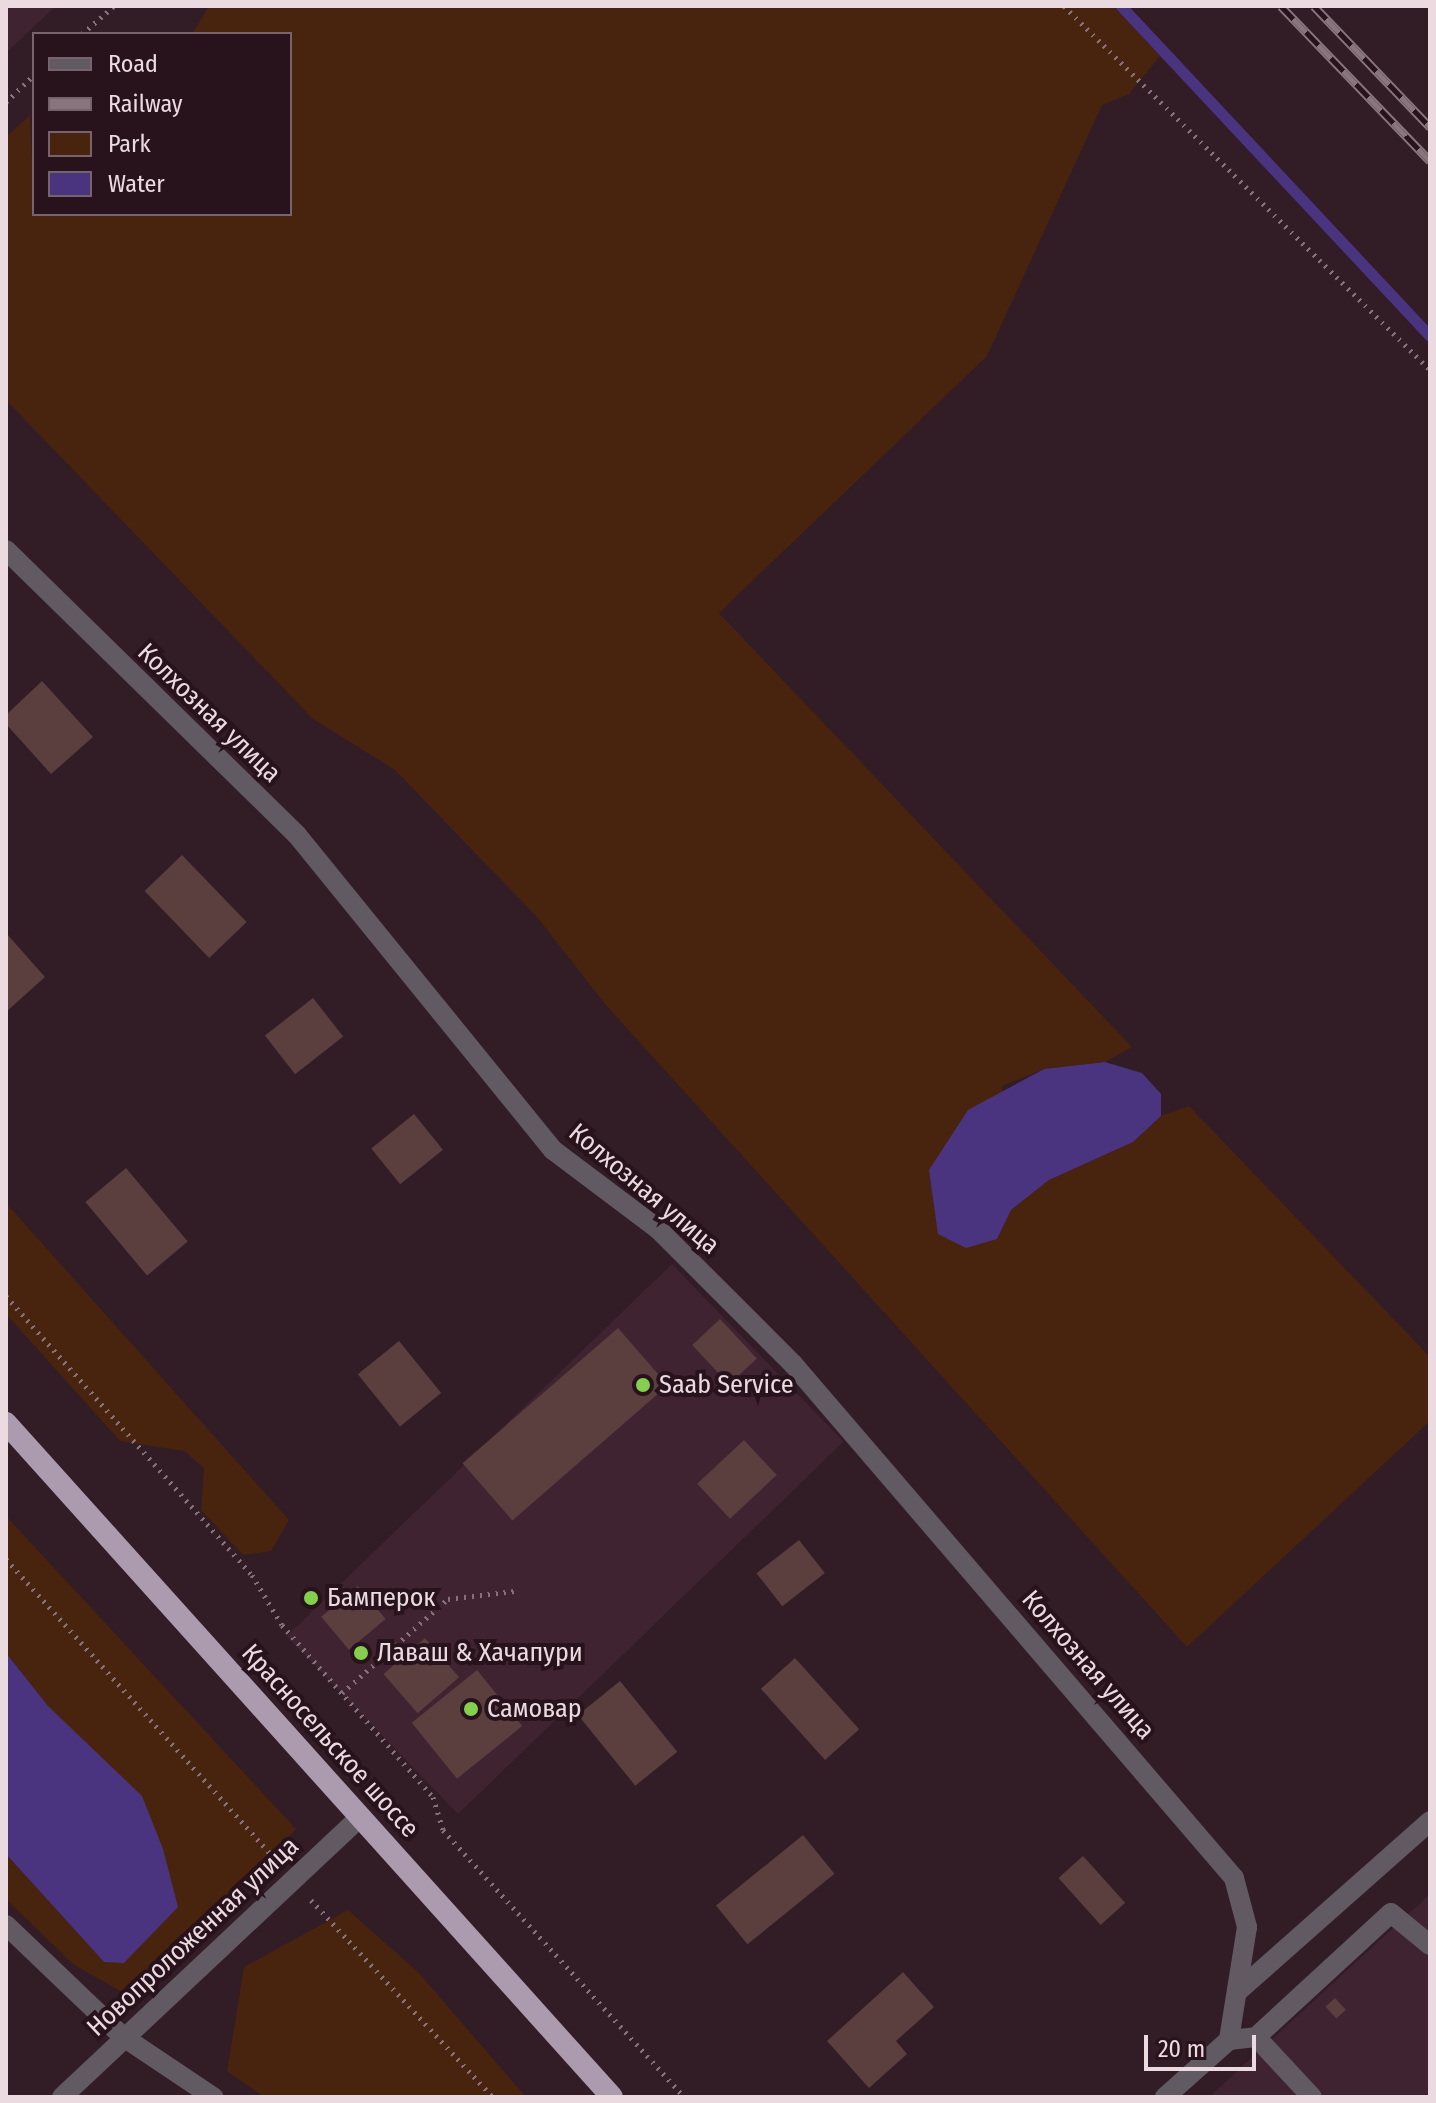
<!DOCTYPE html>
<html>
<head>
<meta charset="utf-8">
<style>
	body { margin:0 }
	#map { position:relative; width:1436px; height:2103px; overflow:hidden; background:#321c26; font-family:"Fira Sans Condensed",sans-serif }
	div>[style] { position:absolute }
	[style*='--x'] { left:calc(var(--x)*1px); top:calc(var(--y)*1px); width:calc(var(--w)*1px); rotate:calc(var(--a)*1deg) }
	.built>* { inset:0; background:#3f2330; transform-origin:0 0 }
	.green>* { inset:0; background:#48230d }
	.water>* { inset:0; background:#4b347f }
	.stream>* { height:11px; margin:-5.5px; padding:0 5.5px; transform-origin:5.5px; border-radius:5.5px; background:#4b347f }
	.building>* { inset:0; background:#5a3f3e; transform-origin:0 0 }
	.path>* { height:5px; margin-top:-2.5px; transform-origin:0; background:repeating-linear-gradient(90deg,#847179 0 2px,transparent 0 8px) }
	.service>* { height:20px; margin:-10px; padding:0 10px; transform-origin:10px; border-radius:10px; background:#625a63 }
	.minor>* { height:20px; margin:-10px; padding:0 10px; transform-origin:10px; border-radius:10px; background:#625a63 }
	.trunk>* { height:22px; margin:-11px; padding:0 11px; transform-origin:11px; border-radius:11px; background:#ac9aae }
	.rail>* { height:9px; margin-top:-4.5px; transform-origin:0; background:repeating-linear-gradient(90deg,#28131d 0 18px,#88757d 0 36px); box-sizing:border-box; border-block:2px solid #88757d }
	.dots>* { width:22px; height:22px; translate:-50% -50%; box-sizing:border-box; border:4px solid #28131d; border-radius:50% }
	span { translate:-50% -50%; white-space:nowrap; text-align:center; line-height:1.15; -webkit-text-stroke:8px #28131d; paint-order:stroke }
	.street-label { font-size:26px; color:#ebdbe1 }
	.poi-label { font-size:26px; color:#ebdbe1 }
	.left { translate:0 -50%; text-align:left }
	.frame { position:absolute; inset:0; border:8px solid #ebdbe1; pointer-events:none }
	.legend { position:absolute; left:32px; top:32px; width:260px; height:184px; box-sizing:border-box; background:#28131d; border:2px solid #76636b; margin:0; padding:10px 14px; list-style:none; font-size:24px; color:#ebdbe1 }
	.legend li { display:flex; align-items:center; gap:16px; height:40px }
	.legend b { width:40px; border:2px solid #76636b }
	.scale { position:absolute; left:1144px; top:2035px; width:112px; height:36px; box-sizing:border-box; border:4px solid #ebdbe1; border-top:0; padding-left:10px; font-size:24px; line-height:28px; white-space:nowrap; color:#ebdbe1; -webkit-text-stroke:6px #28131d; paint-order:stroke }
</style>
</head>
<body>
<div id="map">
	<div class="built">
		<i style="clip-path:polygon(6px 6px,56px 6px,6px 53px)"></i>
		<i style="left:672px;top:1264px;width:247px;height:536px;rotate:46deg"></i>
		<i style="clip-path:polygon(1430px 1894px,1430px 2097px,1209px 2097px)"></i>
	</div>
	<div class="green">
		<i style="clip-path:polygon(209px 6px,1113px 6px,1160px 56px,1129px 94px,1102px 105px,987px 356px,719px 613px,1132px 1047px,1105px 1062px,1044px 1069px,1002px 1086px,997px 1239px,1011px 1210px,1049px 1180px,1133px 1142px,1161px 1116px,1189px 1106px,1430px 1357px,1430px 1421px,1187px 1647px,605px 1004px,537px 917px,395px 770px,313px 719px,6px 400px,6px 137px,30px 115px,34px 214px,290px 214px,290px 34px,192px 34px)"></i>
		<i style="clip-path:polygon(6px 1203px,289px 1520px,271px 1551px,243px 1555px,201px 1510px,204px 1468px,184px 1451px,120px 1441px,6px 1314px)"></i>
		<i style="clip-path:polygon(6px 1516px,296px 1829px,129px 1996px,73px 1964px,6px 1899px,6px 1854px,104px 1962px,48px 1706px,6px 1653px)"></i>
		<i style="clip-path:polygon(348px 1910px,419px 1973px,526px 2097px,264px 2097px,227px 2071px,244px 1967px)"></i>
	</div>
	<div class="water">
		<i style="clip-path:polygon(1105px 1062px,1142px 1073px,1161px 1094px,1161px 1116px,1133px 1142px,1049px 1180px,1011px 1210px,997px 1239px,966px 1248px,938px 1234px,929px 1170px,968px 1110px,1044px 1069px)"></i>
		<i style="clip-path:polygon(6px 1653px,48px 1706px,142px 1796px,163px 1849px,178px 1907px,124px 1963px,104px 1962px,6px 1854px)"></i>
	</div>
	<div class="stream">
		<i style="--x:1121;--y:6;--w:452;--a:46.9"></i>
	</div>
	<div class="building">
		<i style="clip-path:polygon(42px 681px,93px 737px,51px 774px,6px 724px,6px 715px)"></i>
		<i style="left:182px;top:855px;width:93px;height:52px;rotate:46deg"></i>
		<i style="clip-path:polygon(6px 933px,45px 977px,6px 1012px)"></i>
		<i style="left:313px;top:998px;width:49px;height:61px;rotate:52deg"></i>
		<i style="left:414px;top:1114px;width:46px;height:55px;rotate:51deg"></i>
		<i style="left:126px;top:1168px;width:96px;height:53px;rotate:50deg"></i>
		<i style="left:720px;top:1319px;width:54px;height:38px;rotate:47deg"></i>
		<i style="left:618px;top:1328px;width:76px;height:206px;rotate:49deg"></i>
		<i style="left:399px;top:1341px;width:67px;height:53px;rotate:51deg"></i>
		<i style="left:744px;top:1440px;width:48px;height:64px;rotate:47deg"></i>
		<i style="left:799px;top:1540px;width:42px;height:54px;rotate:52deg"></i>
		<i style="left:358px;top:1586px;width:43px;height:48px;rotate:50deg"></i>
		<i style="left:425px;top:1638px;width:52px;height:55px;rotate:49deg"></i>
		<i style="left:795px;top:1658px;width:96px;height:46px;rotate:48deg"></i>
		<i style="left:477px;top:1670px;width:72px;height:84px;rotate:51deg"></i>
		<i style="left:620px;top:1681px;width:91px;height:54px;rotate:51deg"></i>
		<i style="left:803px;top:1835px;width:50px;height:112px;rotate:51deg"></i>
		<i style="left:1083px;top:1856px;width:63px;height:33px;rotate:48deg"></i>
		<i style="clip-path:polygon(903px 1972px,934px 2007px,896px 2041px,907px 2054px,869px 2088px,827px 2041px)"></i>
		<i style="left:1335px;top:1998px;width:16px;height:13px;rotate:47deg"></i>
	</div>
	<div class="path">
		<i style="--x:1064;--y:6;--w:516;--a:44.84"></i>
		<i style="--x:82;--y:34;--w:43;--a:-41.2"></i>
		<i style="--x:6;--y:102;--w:39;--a:-44"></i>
		<i style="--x:6;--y:1296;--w:372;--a:48.6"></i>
		<i style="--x:252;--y:1575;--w:58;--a:59"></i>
		<i style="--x:282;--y:1625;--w:229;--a:48.7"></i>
		<i style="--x:433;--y:1797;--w:34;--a:73"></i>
		<i style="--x:443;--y:1830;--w:360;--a:47.9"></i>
		<i style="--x:6;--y:1559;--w:403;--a:48.1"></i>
		<i style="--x:342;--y:1693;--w:142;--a:-41.6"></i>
		<i style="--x:448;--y:1599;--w:67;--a:-6.8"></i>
		<i style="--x:311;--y:1900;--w:268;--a:47.3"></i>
	</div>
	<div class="service">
		<i style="--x:1237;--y:1992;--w:258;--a:-41.5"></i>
		<i style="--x:1256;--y:2037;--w:82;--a:47"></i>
		<i style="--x:1229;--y:2040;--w:27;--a:-6"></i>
		<i style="--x:1256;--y:2037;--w:183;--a:-42.6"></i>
		<i style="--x:1391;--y:1913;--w:50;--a:39.4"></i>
	</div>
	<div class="minor">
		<i style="--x:6;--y:550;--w:407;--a:44.4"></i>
		<i style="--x:297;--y:835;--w:406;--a:50.9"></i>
		<i style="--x:553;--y:1150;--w:131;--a:37"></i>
		<i style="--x:658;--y:1229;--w:191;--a:45"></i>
		<i style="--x:793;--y:1364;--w:677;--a:49.37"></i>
		<i style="--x:1234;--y:1878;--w:51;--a:75.1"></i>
		<i style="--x:1247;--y:1927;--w:114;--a:99.1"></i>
		<i style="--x:1229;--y:2040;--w:86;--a:138.3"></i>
		<i style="--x:6;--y:1925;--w:161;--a:43.7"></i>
		<i style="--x:122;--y:2036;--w:110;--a:33.8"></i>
		<i style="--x:62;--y:2097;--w:410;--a:-43.2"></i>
	</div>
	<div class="trunk">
		<i style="--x:6;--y:1423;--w:906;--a:48.04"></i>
	</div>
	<div class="rail">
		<i style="--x:1281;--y:6;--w:215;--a:46.1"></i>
		<i style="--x:1314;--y:6;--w:168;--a:46.2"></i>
	</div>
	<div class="dots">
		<i style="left:643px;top:1385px;background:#84cf4d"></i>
		<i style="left:311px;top:1598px;background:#84cf4d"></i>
		<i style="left:361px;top:1653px;background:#84cf4d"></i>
		<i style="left:471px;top:1709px;background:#84cf4d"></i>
	</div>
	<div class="street-label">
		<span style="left:209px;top:713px;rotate:44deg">Колхозная улица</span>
		<span style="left:644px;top:1189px;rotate:40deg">Колхозная улица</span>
		<span style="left:1088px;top:1665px;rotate:49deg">Колхозная улица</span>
		<span style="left:330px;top:1741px;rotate:48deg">Красносельское шоссе</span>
		<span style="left:193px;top:1937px;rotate:-43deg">Новопроложенная улица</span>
	</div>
	<div class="poi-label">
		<span class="left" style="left:659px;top:1385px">Saab Service</span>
		<span class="left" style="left:327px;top:1598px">Бамперок</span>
		<span class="left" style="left:377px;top:1653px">Лаваш &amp; Хачапури</span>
		<span class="left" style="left:487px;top:1709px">Самовар</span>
	</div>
	<div class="frame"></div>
	<ul class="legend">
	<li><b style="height:10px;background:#625a63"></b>Road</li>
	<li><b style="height:10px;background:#88757d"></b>Railway</li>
	<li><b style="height:22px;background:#48230d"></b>Park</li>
	<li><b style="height:22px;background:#4b347f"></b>Water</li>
	</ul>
	<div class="scale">20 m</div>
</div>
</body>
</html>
